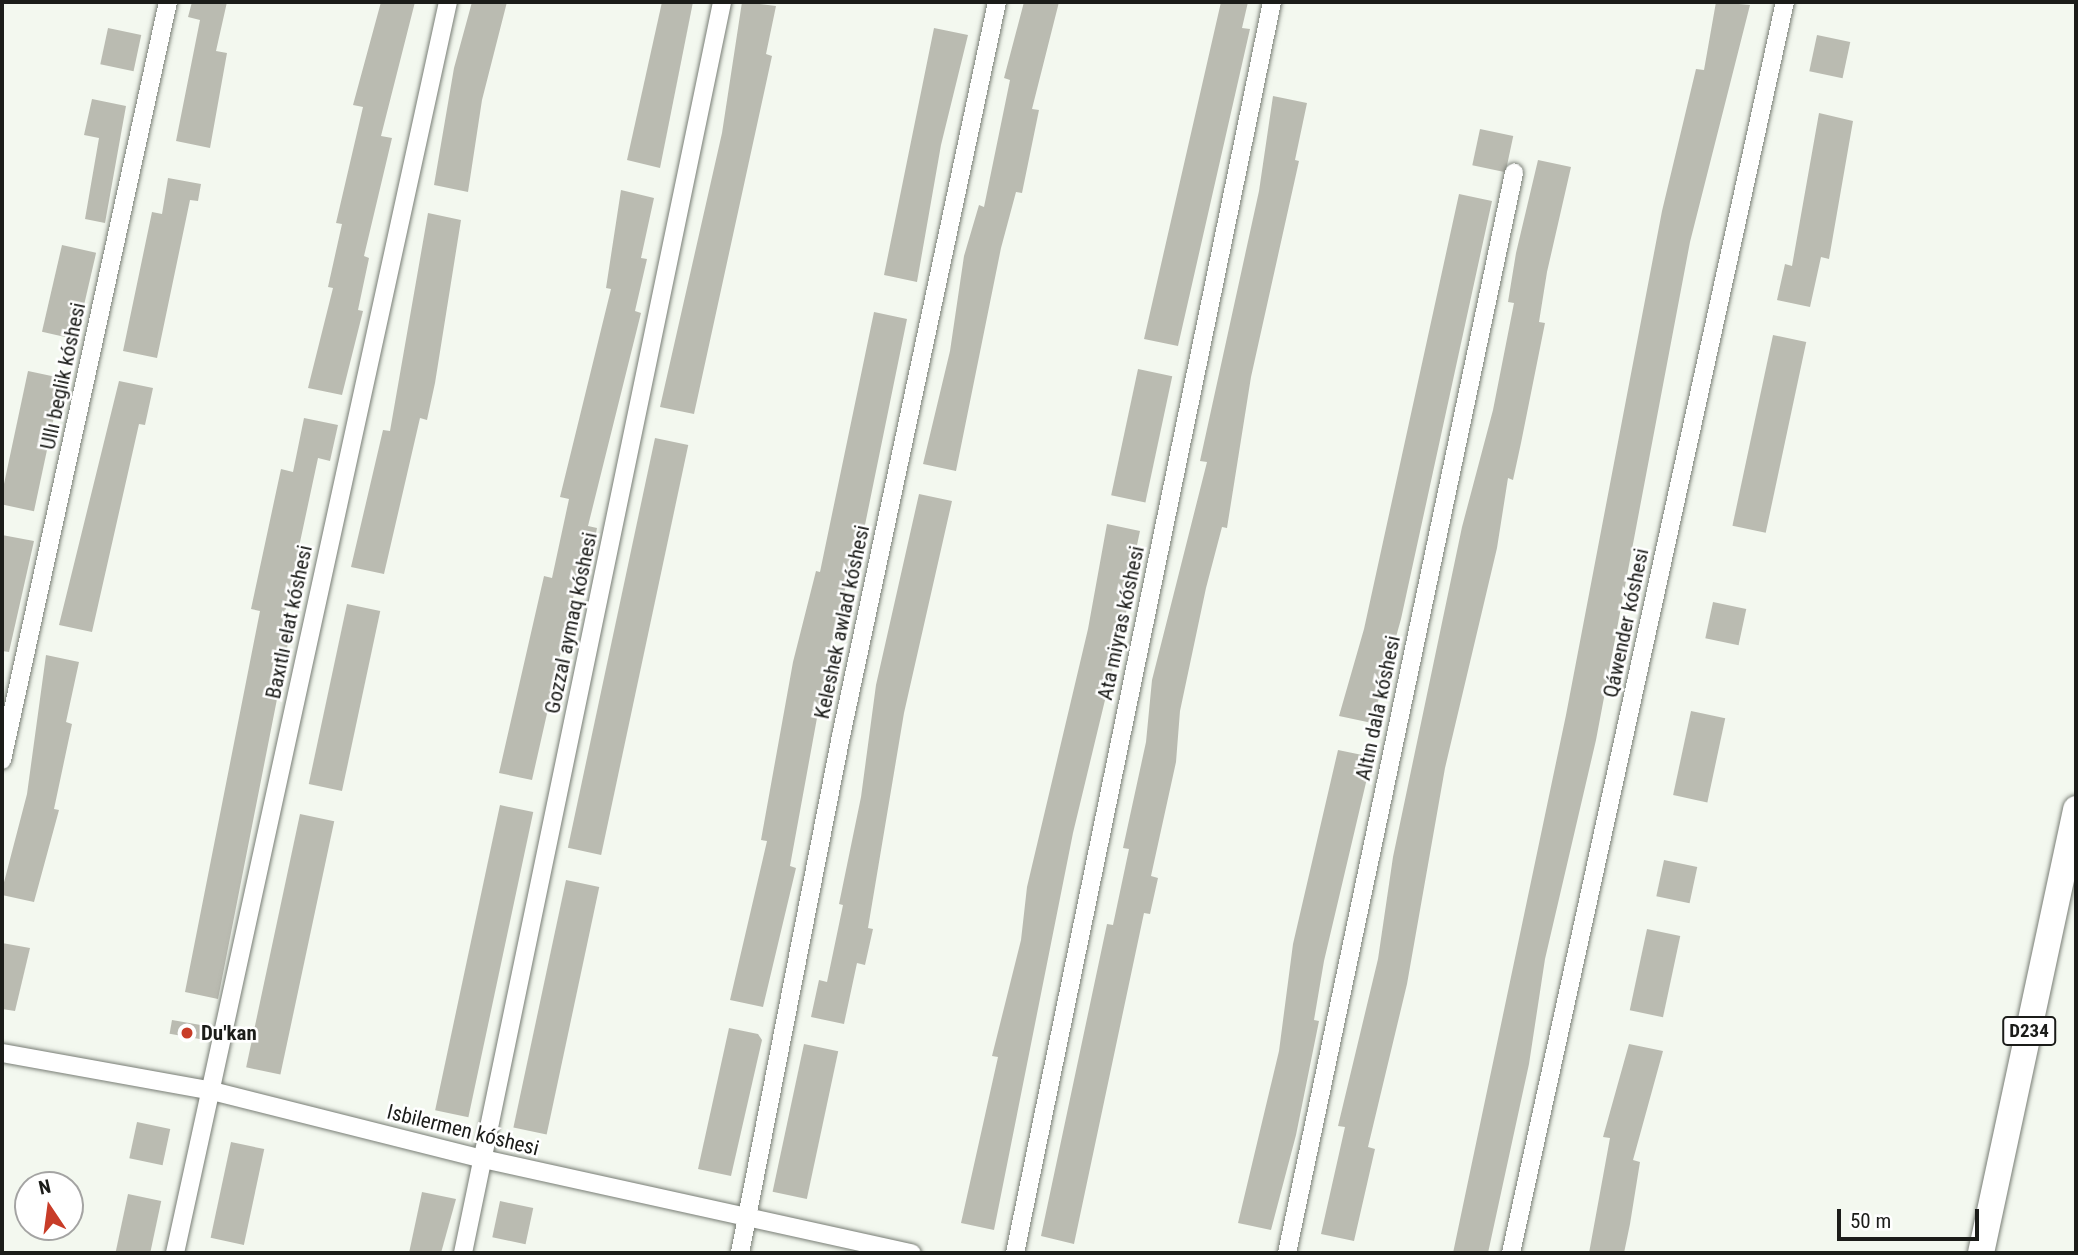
<!DOCTYPE html>
<html>
<head>
<meta charset="utf-8">
<style>
	body { margin:0 }
	#map { position:relative; width:2078px; height:1255px; overflow:hidden; background:#f3f8ef; font-family:"Roboto Condensed",sans-serif }
	div>[style] { position:absolute }
	[style*='--x'] { left:calc(var(--x)*1px); top:calc(var(--y)*1px); width:calc(var(--w)*1px); rotate:calc(var(--a)*1deg) }
	.building>* { inset:0; background:#babbb1; transform-origin:0 0 }
	.roads { filter:drop-shadow(0 0 2px #787d75) drop-shadow(0 0 2px #787d75) }
	.street>* { height:18px; margin:-9px; padding:0 9px; transform-origin:9px; border-radius:9px; background:#fff }
	.primary>* { height:26px; margin:-13px; padding:0 13px; transform-origin:13px; border-radius:13px; background:#fff }
	.dots>* { width:19px; height:19px; translate:-50% -50%; box-sizing:border-box; border:4px solid #fff; border-radius:50% }
	span { translate:-50% -50%; white-space:nowrap; text-align:center; line-height:1.15; -webkit-text-stroke:5px #fff; paint-order:stroke }
	.shield-label span { padding:2px 5px; background:#fff; border:2px solid; border-radius:5px; -webkit-text-stroke-width:0 }
	.shield-label { font-size:19px; color:#1b1c19; font-weight:700 }
	.street-label { font-size:21px; color:#1b1c19 }
	.poi-label { font-size:21px; color:#1b1c19; font-weight:700 }
	.left { translate:0 -50%; text-align:left }
	.frame { position:absolute; inset:0; border:4px solid #1b1c19; pointer-events:none }
	.north { position:absolute; left:14px; top:1171px; width:70px; height:70px; box-sizing:border-box; background:#fff; border:2px solid #a4a4a3; border-radius:50%; rotate:347deg; font-size:19px; font-weight:700; line-height:28px; text-align:center; color:#1b1c19 }
	.north::after { content:''; display:block; margin:auto; width:24px; height:32px; background:#c83c28; clip-path:polygon(50% 0,100% 100%,50% 72%,0 100%) }
	.scale { position:absolute; left:1837px; top:1209px; width:142px; height:32px; box-sizing:border-box; border:4px solid #1b1c19; border-top:0; padding-left:9px; font-size:21px; line-height:24px; white-space:nowrap; color:#1b1c19; -webkit-text-stroke:5px #fff; paint-order:stroke }
</style>
</head>
<body>
<div id="map">
	<div class="building">
		<i style="clip-path:polygon(192px 2px,227px 2px,216px 51px,227px 53px,210px 148px,176px 141px,200px 20px,188px 17px)"></i>
		<i style="clip-path:polygon(381px 2px,415px 2px,381px 136px,392px 138px,364px 256px,369px 258px,358px 310px,363px 311px,342px 395px,308px 388px,333px 288px,328px 287px,342px 224px,336px 223px,363px 107px,353px 105px)"></i>
		<i style="clip-path:polygon(472px 2px,507px 2px,482px 100px,468px 192px,434px 185px,454px 68px)"></i>
		<i style="clip-path:polygon(662px 2px,693px 2px,660px 168px,627px 160px)"></i>
		<i style="clip-path:polygon(742px 2px,776px 6px,766px 54px,772px 56px,694px 414px,660px 407px,722px 133px)"></i>
		<i style="clip-path:polygon(1024px 2px,1059px 2px,1032px 109px,1039px 110px,1022px 193px,1016px 192px,1001px 248px,956px 471px,923px 464px,950px 351px,964px 256px,979px 205px,984px 207px,1010px 80px,1004px 78px)"></i>
		<i style="clip-path:polygon(1221px 2px,1248px 2px,1242px 28px,1250px 29px,1178px 346px,1144px 339px)"></i>
		<i style="clip-path:polygon(1716px 2px,1750px 5px,1690px 242px,1596px 740px,1545px 959px,1529px 1064px,1488px 1253px,1453px 1253px,1566px 715px,1662px 211px,1696px 69px,1704px 70px)"></i>
		<i style="left:108px;top:28px;width:34px;height:37px;rotate:12deg"></i>
		<i style="clip-path:polygon(934px 28px,968px 35px,941px 145px,917px 282px,884px 275px)"></i>
		<i style="left:1817px;top:35px;width:34px;height:37px;rotate:12deg"></i>
		<i style="clip-path:polygon(1273px 96px,1307px 103px,1295px 160px,1299px 161px,1251px 377px,1227px 528px,1222px 527px,1206px 588px,1180px 711px,1176px 762px,1151px 876px,1158px 878px,1150px 914px,1144px 913px,1074px 1244px,1041px 1236px,1107px 924px,1113px 925px,1129px 849px,1123px 848px,1146px 742px,1152px 680px,1207px 462px,1200px 461px,1259px 191px)"></i>
		<i style="clip-path:polygon(92px 99px,126px 106px,105px 223px,85px 219px,99px 138px,84px 135px)"></i>
		<i style="clip-path:polygon(1819px 113px,1853px 121px,1829px 259px,1821px 257px,1810px 307px,1777px 300px,1785px 264px,1792px 266px)"></i>
		<i style="left:1480px;top:129px;width:34px;height:37px;rotate:12deg"></i>
		<i style="clip-path:polygon(1538px 160px,1571px 167px,1547px 272px,1539px 322px,1545px 323px,1521px 443px,1513px 480px,1508px 478px,1497px 548px,1445px 768px,1407px 984px,1368px 1147px,1375px 1149px,1354px 1241px,1321px 1234px,1345px 1127px,1338px 1126px,1378px 959px,1393px 857px,1462px 527px,1493px 410px,1514px 303px,1508px 302px,1516px 253px)"></i>
		<i style="clip-path:polygon(168px 178px,201px 184px,198px 201px,190px 200px,157px 358px,123px 351px,152px 212px,162px 214px)"></i>
		<i style="clip-path:polygon(621px 190px,654px 198px,641px 258px,647px 259px,635px 311px,641px 313px,588px 526px,597px 528px,590px 565px,581px 563px,532px 780px,499px 773px,544px 576px,552px 578px,569px 499px,560px 497px,611px 289px,606px 288px)"></i>
		<i style="clip-path:polygon(1459px 194px,1492px 201px,1401px 619px,1372px 723px,1339px 716px,1364px 629px)"></i>
		<i style="clip-path:polygon(428px 213px,461px 220px,435px 383px,427px 420px,420px 418px,384px 574px,351px 567px,383px 430px,390px 431px)"></i>
		<i style="left:62px;top:245px;width:35px;height:89px;rotate:13deg"></i>
		<i style="clip-path:polygon(874px 312px,907px 319px,856px 569px,851px 568px,838px 614px,821px 696px,790px 866px,796px 868px,763px 1007px,730px 1000px,767px 841px,761px 840px,793px 662px,816px 571px,820px 572px)"></i>
		<i style="left:1773px;top:335px;width:34px;height:195px;rotate:12deg"></i>
		<i style="left:1138px;top:369px;width:35px;height:129px;rotate:12deg"></i>
		<i style="left:28px;top:371px;width:35px;height:136px;rotate:12deg"></i>
		<i style="clip-path:polygon(119px 381px,153px 388px,145px 425px,139px 424px,92px 632px,59px 625px)"></i>
		<i style="clip-path:polygon(304px 418px,338px 425px,330px 461px,318px 458px,281px 631px,290px 633px,218px 999px,185px 992px,260px 611px,251px 609px,281px 469px,293px 472px)"></i>
		<i style="left:655px;top:438px;width:34px;height:419px;rotate:12deg"></i>
		<i style="clip-path:polygon(919px 494px,952px 501px,904px 713px,868px 928px,873px 929px,865px 965px,857px 963px,844px 1024px,811px 1017px,819px 980px,827px 982px,843px 905px,839px 904px,861px 797px,876px 685px)"></i>
		<i style="clip-path:polygon(1107px 524px,1140px 531px,1127px 592px,1131px 592px,1073px 833px,994px 1230px,961px 1223px,998px 1057px,992px 1056px,1021px 940px,1027px 887px,1088px 629px)"></i>
		<i style="clip-path:polygon(2px 535px,34px 541px,9px 652px,2px 651px)"></i>
		<i style="left:1713px;top:602px;width:34px;height:37px;rotate:12deg"></i>
		<i style="left:347px;top:604px;width:34px;height:184px;rotate:12deg"></i>
		<i style="clip-path:polygon(46px 655px,79px 662px,66px 722px,72px 724px,54px 809px,59px 810px,34px 902px,2px 895px,2px 890px,27px 794px)"></i>
		<i style="left:1691px;top:711px;width:35px;height:86px;rotate:12deg"></i>
		<i style="clip-path:polygon(1338px 750px,1372px 757px,1324px 961px,1314px 1020px,1319px 1021px,1296px 1135px,1271px 1230px,1238px 1223px,1279px 1051px,1293px 944px)"></i>
		<i style="left:500px;top:805px;width:34px;height:312px;rotate:12deg"></i>
		<i style="left:300px;top:814px;width:35px;height:259px;rotate:12deg"></i>
		<i style="left:1664px;top:860px;width:34px;height:37px;rotate:12deg"></i>
		<i style="left:566px;top:880px;width:34px;height:253px;rotate:12deg"></i>
		<i style="left:1647px;top:929px;width:34px;height:83px;rotate:12deg"></i>
		<i style="clip-path:polygon(2px 943px,30px 948px,15px 1011px,2px 1009px)"></i>
		<i style="left:172px;top:1020px;width:35px;height:14px;rotate:10deg"></i>
		<i style="clip-path:polygon(729px 1028px,758px 1034px,762px 1040px,731px 1176px,698px 1169px)"></i>
		<i style="left:804px;top:1044px;width:35px;height:151px;rotate:12deg"></i>
		<i style="clip-path:polygon(1629px 1044px,1663px 1051px,1633px 1160px,1640px 1162px,1630px 1224px,1624px 1253px,1589px 1253px,1610px 1138px,1603px 1137px)"></i>
		<i style="left:137px;top:1122px;width:34px;height:37px;rotate:12deg"></i>
		<i style="left:231px;top:1142px;width:34px;height:98px;rotate:12deg"></i>
		<i style="clip-path:polygon(422px 1192px,456px 1199px,441px 1253px,409px 1253px)"></i>
		<i style="left:128px;top:1194px;width:34px;height:60px;rotate:12deg"></i>
		<i style="left:500px;top:1201px;width:34px;height:37px;rotate:12deg"></i>
	</div>
	<div class="roads">
		<div class="street">
			<i style="--x:2;--y:760;--w:776;--a:-77.65"></i>
			<i style="--x:2;--y:1053;--w:209;--a:10.2"></i>
			<i style="--x:208;--y:1090;--w:284;--a:14.1"></i>
			<i style="--x:483;--y:1159;--w:439;--a:12.4"></i>
			<i style="--x:175;--y:1253;--w:1280;--a:-77.69"></i>
			<i style="--x:463;--y:1253;--w:1278;--a:-78.3"></i>
			<i style="--x:740;--y:1253;--w:527;--a:-78.95"></i>
			<i style="--x:841;--y:736;--w:750;--a:-78"></i>
			<i style="--x:1015;--y:1253;--w:1277;--a:-78.39"></i>
			<i style="--x:1287;--y:1253;--w:1104;--a:-78.13"></i>
			<i style="--x:1511;--y:1253;--w:1281;--a:-77.65"></i>
		</div>
		<div class="primary">
			<i style="--x:1981;--y:1253;--w:454;--a:-77.9"></i>
		</div>
	</div>
	<div class="dots">
		<i style="left:187px;top:1033px;background:#c83c28"></i>
	</div>
	<div class="shield-label">
		<span style="left:2029px;top:1031px">D234</span>
	</div>
	<div class="street-label">
		<span style="left:63px;top:376px;rotate:-78deg">Ullı beglik kóshesi</span>
		<span style="left:289px;top:622px;rotate:-78deg">Baxıtlı elat kóshesi</span>
		<span style="left:842px;top:622px;rotate:-78deg">Keleshek awlad kóshesi</span>
		<span style="left:571px;top:623px;rotate:-78deg">Gozzal aymaq kóshesi</span>
		<span style="left:1121px;top:623px;rotate:-78deg">Ata miyras kóshesi</span>
		<span style="left:1626px;top:623px;rotate:-78deg">Qáwender kóshesi</span>
		<span style="left:1378px;top:708px;rotate:-78deg">Altın dala kóshesi</span>
		<span style="left:463px;top:1130px;rotate:14deg">Isbilermen kóshesi</span>
	</div>
	<div class="poi-label">
		<span class="left" style="left:201px;top:1033px">Du'kan</span>
	</div>
	<div class="frame"></div>
	<div class="north">N</div>
	<div class="scale">50 m</div>
</div>
</body>
</html>
